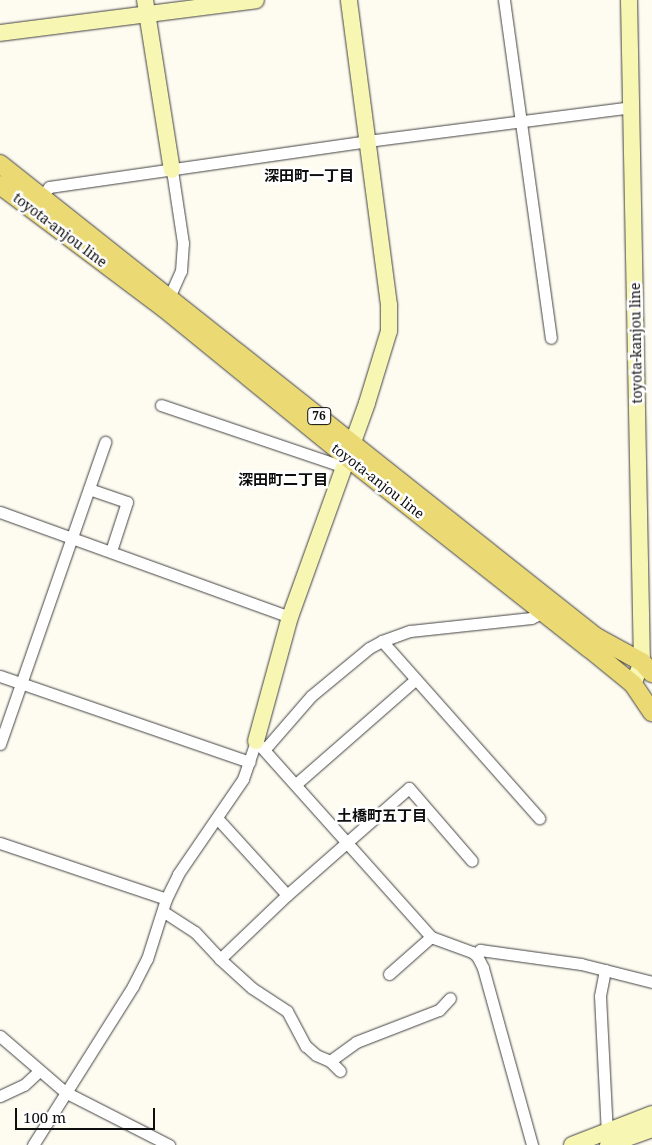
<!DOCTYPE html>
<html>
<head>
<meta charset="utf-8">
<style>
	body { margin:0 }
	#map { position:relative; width:652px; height:1145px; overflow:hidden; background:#fefcf1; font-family:"Noto Serif","Noto Sans JP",serif }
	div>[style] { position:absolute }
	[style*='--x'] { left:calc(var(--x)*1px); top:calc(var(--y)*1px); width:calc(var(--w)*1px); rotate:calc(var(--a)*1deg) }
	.roads { filter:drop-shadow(0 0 1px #414141) drop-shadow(0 0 1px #414141) }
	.street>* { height:11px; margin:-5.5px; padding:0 5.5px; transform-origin:5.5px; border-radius:5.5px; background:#fff }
	.secondary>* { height:16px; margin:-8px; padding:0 8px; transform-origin:8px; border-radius:8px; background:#f7f6b2 }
	.primary>* { height:18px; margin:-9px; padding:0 9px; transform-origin:9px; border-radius:9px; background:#ebd973 }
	span { translate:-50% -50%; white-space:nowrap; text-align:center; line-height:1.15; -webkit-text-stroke:5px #fff; paint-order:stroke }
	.shield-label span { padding:1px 4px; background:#fff; border:1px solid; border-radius:4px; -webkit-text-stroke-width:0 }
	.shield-label { font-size:12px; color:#0e0e0e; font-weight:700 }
	.street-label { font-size:14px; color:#0e0e0e }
	.neighbourhood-label { font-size:15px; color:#0e0e0e; font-weight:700 }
	.scale { position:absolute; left:15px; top:1108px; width:140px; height:22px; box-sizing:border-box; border:2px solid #0e0e0e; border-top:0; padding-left:6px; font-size:15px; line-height:18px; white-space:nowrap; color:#0e0e0e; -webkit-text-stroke:4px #fff; paint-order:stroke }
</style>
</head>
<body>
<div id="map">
	<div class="roads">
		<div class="street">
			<i style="--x:504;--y:0;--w:341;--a:82.1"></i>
			<i style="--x:42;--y:197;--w:12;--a:-55"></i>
			<i style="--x:49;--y:187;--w:321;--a:-8.2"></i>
			<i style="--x:367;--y:141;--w:268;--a:-7.3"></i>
			<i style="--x:167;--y:302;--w:34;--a:-66"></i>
			<i style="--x:181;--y:271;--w:28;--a:-86"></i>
			<i style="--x:183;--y:243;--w:74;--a:-98.6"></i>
			<i style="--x:161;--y:405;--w:193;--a:18.7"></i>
			<i style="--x:89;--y:489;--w:40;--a:18.9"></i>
			<i style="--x:127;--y:502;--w:52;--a:108.1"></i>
			<i style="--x:0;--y:512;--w:308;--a:19.9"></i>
			<i style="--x:382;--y:641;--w:237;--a:48.4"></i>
			<i style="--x:0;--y:676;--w:264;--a:19"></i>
			<i style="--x:0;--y:744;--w:320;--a:-70.8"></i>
			<i style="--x:265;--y:749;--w:70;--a:-49"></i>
			<i style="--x:311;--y:696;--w:75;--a:-39.6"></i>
			<i style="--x:369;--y:648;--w:15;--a:-28"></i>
			<i style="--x:382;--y:641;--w:30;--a:-20"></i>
			<i style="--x:410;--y:631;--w:122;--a:-6.1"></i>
			<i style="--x:531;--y:618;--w:14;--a:-25"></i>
			<i style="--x:296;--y:784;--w:159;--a:-41.2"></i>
			<i style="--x:217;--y:818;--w:104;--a:47.7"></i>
			<i style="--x:287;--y:895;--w:162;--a:-41.3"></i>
			<i style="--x:409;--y:788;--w:96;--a:49.2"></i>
			<i style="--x:0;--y:843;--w:175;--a:18.6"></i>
			<i style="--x:164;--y:912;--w:37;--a:33"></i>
			<i style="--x:195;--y:932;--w:37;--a:47"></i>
			<i style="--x:220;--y:959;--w:93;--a:-43.7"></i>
			<i style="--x:477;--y:956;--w:7;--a:-63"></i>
			<i style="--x:480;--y:950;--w:102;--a:7.9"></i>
			<i style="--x:581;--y:964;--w:73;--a:14.2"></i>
			<i style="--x:220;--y:959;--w:43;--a:42.2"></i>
			<i style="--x:252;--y:988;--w:42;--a:33.3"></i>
			<i style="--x:287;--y:1011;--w:40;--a:62"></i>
			<i style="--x:306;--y:1046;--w:13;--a:42"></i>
			<i style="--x:316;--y:1055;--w:15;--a:23"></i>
			<i style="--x:330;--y:1061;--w:14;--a:45"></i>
			<i style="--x:605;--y:970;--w:26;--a:101"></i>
			<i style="--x:600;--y:996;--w:136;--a:87.1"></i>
			<i style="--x:389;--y:974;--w:56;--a:-41.4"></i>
			<i style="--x:0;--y:1036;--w:86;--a:40.7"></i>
			<i style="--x:65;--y:1092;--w:117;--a:27"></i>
			<i style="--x:330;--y:1061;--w:32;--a:-36"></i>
			<i style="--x:356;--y:1042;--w:89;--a:-21.1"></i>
			<i style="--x:439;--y:1010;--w:16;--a:-47"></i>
			<i style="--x:0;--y:1096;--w:26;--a:-25"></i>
			<i style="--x:24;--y:1085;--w:21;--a:-43"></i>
			<i style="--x:33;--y:1145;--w:188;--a:-57.8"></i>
			<i style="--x:133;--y:986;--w:30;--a:-63"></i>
			<i style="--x:147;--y:959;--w:63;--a:-72.4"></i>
			<i style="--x:166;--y:899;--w:28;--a:-64"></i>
			<i style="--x:178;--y:874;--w:115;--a:-55.6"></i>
			<i style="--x:243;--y:779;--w:40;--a:-71.1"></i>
			<i style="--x:256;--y:741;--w:263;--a:48.2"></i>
			<i style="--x:431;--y:937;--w:44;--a:20.1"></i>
			<i style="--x:472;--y:952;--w:6;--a:39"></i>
			<i style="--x:477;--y:956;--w:13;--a:63"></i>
			<i style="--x:483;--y:968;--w:184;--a:74.5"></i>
		</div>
		<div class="secondary">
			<i style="--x:145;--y:0;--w:172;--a:81"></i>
			<i style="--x:629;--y:0;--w:662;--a:88.88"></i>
			<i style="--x:642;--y:662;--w:24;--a:112"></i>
			<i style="--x:0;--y:33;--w:258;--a:-7.3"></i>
			<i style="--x:256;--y:741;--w:129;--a:-74.7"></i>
			<i style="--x:290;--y:617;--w:227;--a:-70.2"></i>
			<i style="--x:367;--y:403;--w:75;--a:-73"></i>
			<i style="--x:389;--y:331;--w:26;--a:-90"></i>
			<i style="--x:389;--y:305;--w:308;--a:-97.5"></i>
			<i style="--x:572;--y:1145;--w:86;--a:-21.2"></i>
			<i style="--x:608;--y:1145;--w:47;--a:-20"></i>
		</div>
		<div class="primary">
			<i style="--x:0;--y:164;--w:761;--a:38.44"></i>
			<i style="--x:596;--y:637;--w:52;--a:28.5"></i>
			<i style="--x:642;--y:662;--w:15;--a:48"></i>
			<i style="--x:0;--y:185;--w:205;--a:36.9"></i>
			<i style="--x:164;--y:308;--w:237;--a:39.2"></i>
			<i style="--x:348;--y:458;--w:307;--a:38.3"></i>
			<i style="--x:589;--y:648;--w:57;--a:39.3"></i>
			<i style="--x:633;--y:684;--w:34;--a:56"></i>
		</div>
	</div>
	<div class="shield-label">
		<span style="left:319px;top:416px">76</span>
	</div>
	<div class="street-label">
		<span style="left:60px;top:230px;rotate:37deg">toyota-anjou line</span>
		<span style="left:636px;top:343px;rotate:-91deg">toyota-kanjou line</span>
		<span style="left:378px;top:481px;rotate:38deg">toyota-anjou line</span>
	</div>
	<div class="neighbourhood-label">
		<span style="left:309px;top:176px">深田町一丁目</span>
		<span style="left:283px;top:480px">深田町二丁目</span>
		<span style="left:382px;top:816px">土橋町五丁目</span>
	</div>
	<div class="scale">100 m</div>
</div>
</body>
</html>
